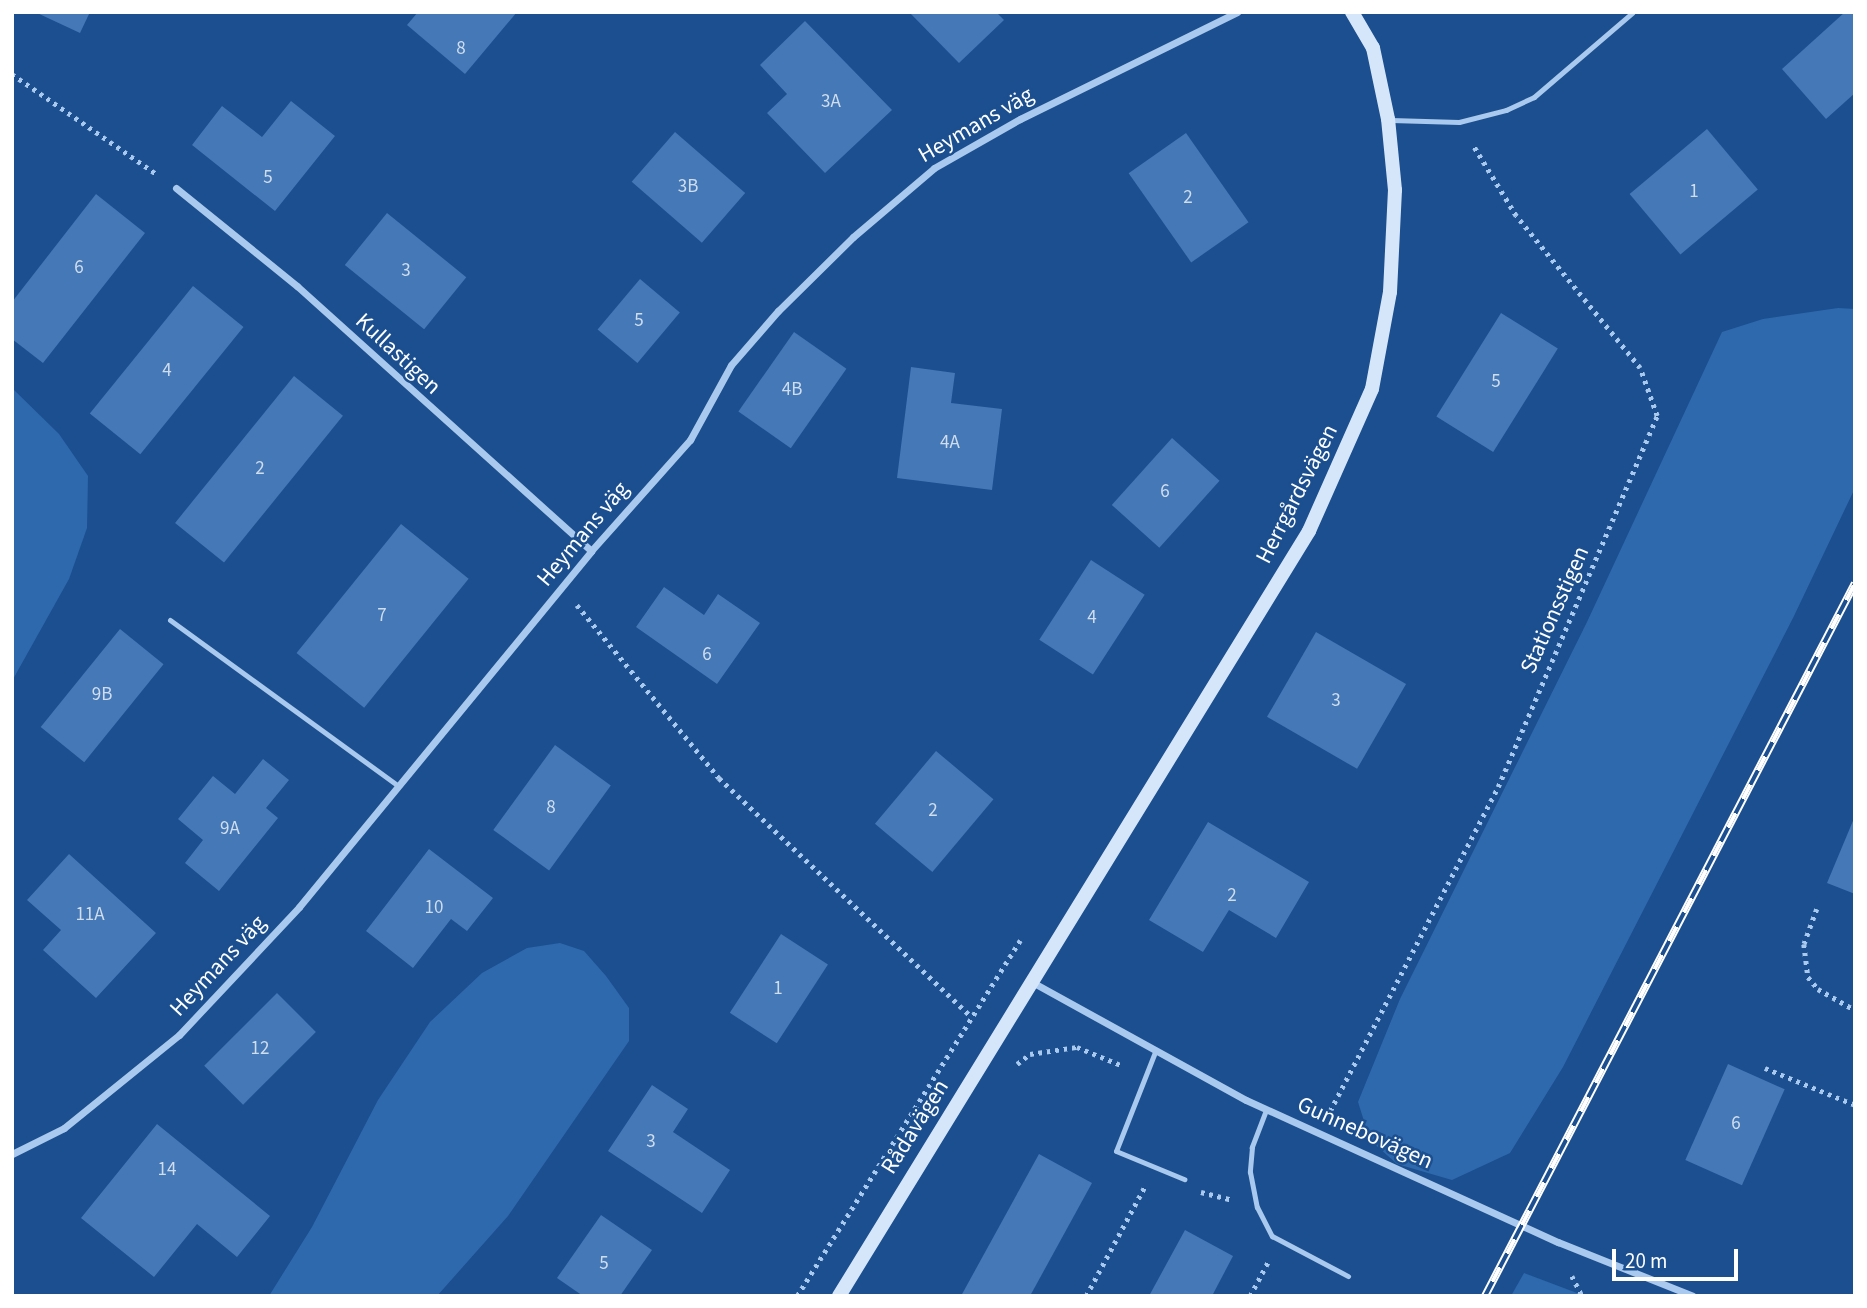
<!DOCTYPE html>
<html>
<head>
<meta charset="utf-8">
<style>
	body { margin:0 }
	#map { position:relative; width:1867px; height:1308px; overflow:hidden; background:#1b4f8f; font-family:"Source Sans 3",sans-serif }
	div>[style] { position:absolute }
	[style*='--x'] { left:calc(var(--x)*1px); top:calc(var(--y)*1px); width:calc(var(--w)*1px); rotate:calc(var(--a)*1deg) }
	.green>* { inset:0; background:#2e69ad }
	.building>* { inset:0; background:#4478b7; transform-origin:0 0 }
	.path>* { height:4.5px; margin-top:-2.25px; transform-origin:0; background:repeating-linear-gradient(90deg,#a9c9ee 0 3.5px,transparent 0 8.5px) }
	.lane>* { height:5px; margin:-2.5px; padding:0 2.5px; transform-origin:2.5px; border-radius:2.5px; background:#a9c9ee }
	.street>* { height:7px; margin:-3.5px; padding:0 3.5px; transform-origin:3.5px; border-radius:3.5px; background:#a9c9ee }
	.secondary>* { height:14px; margin:-7px; padding:0 7px; transform-origin:7px; border-radius:7px; background:#d6e6fa }
	.rail>* { height:8px; margin-top:-4px; transform-origin:0; background:repeating-linear-gradient(90deg,#1b4f8f 0 16px,#fff 0 32px); box-sizing:border-box; border-block:2px solid #fff }
	span { translate:-50% -50%; white-space:nowrap; text-align:center; line-height:1.15; -webkit-text-stroke:5px #1b4f8f; paint-order:stroke }
	.number-label { font-size:19px; color:#d0dded }
	.number-label span { -webkit-text-stroke-width:0 }
	.street-label { font-size:23px; color:#fff }
	.frame { position:absolute; inset:0; border:14px solid #fff; pointer-events:none }
	.scale { position:absolute; left:1612px; top:1249px; width:126px; height:32px; box-sizing:border-box; border:4px solid #fff; border-top:0; padding-left:9px; font-size:21px; line-height:24px; white-space:nowrap; color:#fff; -webkit-text-stroke:5px #1b4f8f; paint-order:stroke }
</style>
</head>
<body>
<div id="map">
	<div class="green">
		<i style="clip-path:polygon(1838px 308px,1855px 309px,1855px 488px,1793px 618px,1563px 1067px,1510px 1153px,1452px 1180px,1397px 1164px,1370px 1140px,1358px 1102px,1400px 999px,1587px 622px,1722px 332px,1763px 319px)"></i>
		<i style="clip-path:polygon(12px 388px,59px 434px,88px 476px,87px 528px,69px 579px,12px 681px)"></i>
		<i style="clip-path:polygon(560px 943px,584px 951px,606px 976px,629px 1008px,629px 1041px,508px 1216px,437px 1296px,269px 1296px,312px 1227px,378px 1100px,430px 1022px,482px 973px,527px 948px)"></i>
		<i style="clip-path:polygon(1524px 1273px,1585px 1296px,1511px 1296px)"></i>
	</div>
	<div class="building">
		<i style="clip-path:polygon(35px 12px,90px 12px,80px 33px)"></i>
		<i style="clip-path:polygon(418px 12px,517px 12px,465px 74px,407px 25px)"></i>
		<i style="clip-path:polygon(909px 12px,996px 12px,1004px 20px,959px 63px)"></i>
		<i style="clip-path:polygon(1845px 12px,1855px 12px,1855px 93px,1826px 119px,1782px 69px)"></i>
		<i style="clip-path:polygon(805px 21px,892px 110px,825px 173px,767px 113px,787px 94px,760px 65px)"></i>
		<i style="clip-path:polygon(291px 101px,335px 136px,275px 211px,192px 145px,222px 106px,262px 137px)"></i>
		<i style="left:1707px;top:129px;width:79px;height:101px;rotate:50deg"></i>
		<i style="left:675px;top:132px;width:93px;height:66px;rotate:41deg"></i>
		<i style="left:1186px;top:133px;width:109px;height:70px;rotate:55deg"></i>
		<i style="clip-path:polygon(96px 194px,145px 233px,43px 363px,12px 339px,12px 302px)"></i>
		<i style="left:387px;top:213px;width:102px;height:67px;rotate:39deg"></i>
		<i style="left:640px;top:279px;width:52px;height:66px;rotate:40deg"></i>
		<i style="left:193px;top:286px;width:65px;height:164px;rotate:39deg"></i>
		<i style="left:1501px;top:313px;width:67px;height:122px;rotate:32deg"></i>
		<i style="left:794px;top:332px;width:64px;height:97px;rotate:35deg"></i>
		<i style="clip-path:polygon(911px 367px,955px 373px,951px 403px,1002px 409px,992px 490px,897px 478px)"></i>
		<i style="left:294px;top:376px;width:63px;height:189px;rotate:39deg"></i>
		<i style="left:1172px;top:438px;width:64px;height:90px;rotate:42deg"></i>
		<i style="left:401px;top:524px;width:87px;height:166px;rotate:39deg"></i>
		<i style="left:1091px;top:560px;width:64px;height:95px;rotate:33deg"></i>
		<i style="clip-path:polygon(664px 587px,704px 615px,718px 594px,760px 623px,717px 684px,636px 627px)"></i>
		<i style="left:120px;top:629px;width:56px;height:126px;rotate:39deg"></i>
		<i style="left:1316px;top:632px;width:104px;height:98px;rotate:30deg"></i>
		<i style="left:555px;top:745px;width:69px;height:105px;rotate:36deg"></i>
		<i style="left:936px;top:751px;width:75px;height:95px;rotate:40deg"></i>
		<i style="clip-path:polygon(263px 759px,289px 780px,266px 808px,278px 818px,219px 891px,185px 863px,203px 840px,178px 819px,213px 776px,235px 794px)"></i>
		<i style="clip-path:polygon(1855px 816px,1855px 894px,1827px 883px)"></i>
		<i style="clip-path:polygon(1208px 822px,1309px 882px,1276px 938px,1229px 910px,1203px 952px,1149px 920px)"></i>
		<i style="clip-path:polygon(429px 849px,493px 898px,467px 931px,451px 919px,413px 968px,366px 931px)"></i>
		<i style="clip-path:polygon(69px 854px,156px 933px,96px 998px,43px 950px,61px 930px,27px 900px)"></i>
		<i style="left:781px;top:934px;width:56px;height:94px;rotate:33deg"></i>
		<i style="left:277px;top:993px;width:55px;height:103px;rotate:45deg"></i>
		<i style="left:1728px;top:1064px;width:62px;height:105px;rotate:24deg"></i>
		<i style="clip-path:polygon(652px 1085px,688px 1109px,673px 1132px,730px 1170px,702px 1213px,608px 1151px)"></i>
		<i style="clip-path:polygon(157px 1124px,270px 1216px,237px 1257px,197px 1224px,154px 1277px,81px 1218px)"></i>
		<i style="clip-path:polygon(1039px 1154px,1092px 1183px,1030px 1296px,961px 1296px)"></i>
		<i style="clip-path:polygon(601px 1215px,652px 1250px,620px 1296px,583px 1296px,557px 1278px)"></i>
		<i style="clip-path:polygon(1185px 1230px,1233px 1256px,1212px 1296px,1149px 1296px)"></i>
	</div>
	<div class="path">
		<i style="--x:12;--y:74;--w:178;--a:34.7"></i>
		<i style="--x:577;--y:605;--w:224;--a:50.6"></i>
		<i style="--x:719;--y:778;--w:347;--a:43.4"></i>
		<i style="--x:1817;--y:909;--w:37;--a:110"></i>
		<i style="--x:1804;--y:944;--w:33;--a:83"></i>
		<i style="--x:1808;--y:977;--w:16;--a:50"></i>
		<i style="--x:1818;--y:989;--w:43;--a:29.6"></i>
		<i style="--x:1017;--y:1064;--w:16;--a:-38"></i>
		<i style="--x:1030;--y:1054;--w:48;--a:-8.5"></i>
		<i style="--x:1077;--y:1047;--w:50;--a:22.4"></i>
		<i style="--x:1765;--y:1068;--w:97;--a:22.3"></i>
		<i style="--x:1330;--y:1111;--w:365;--a:-62.6"></i>
		<i style="--x:1498;--y:787;--w:404;--a:-66.8"></i>
		<i style="--x:1657;--y:416;--w:51;--a:-109.5"></i>
		<i style="--x:1640;--y:368;--w:196;--a:-129.2"></i>
		<i style="--x:1516;--y:216;--w:84;--a:-121.4"></i>
		<i style="--x:1201;--y:1192;--w:33;--a:14"></i>
		<i style="--x:1572;--y:1276;--w:22;--a:63"></i>
		<i style="--x:797;--y:1296;--w:420;--a:-57.9"></i>
		<i style="--x:1086;--y:1296;--w:125;--a:-61.8"></i>
		<i style="--x:1250;--y:1296;--w:41;--a:-62.2"></i>
	</div>
	<div class="lane">
		<i style="--x:1391;--y:120;--w:68;--a:1.7"></i>
		<i style="--x:1459;--y:122;--w:49;--a:-14.3"></i>
		<i style="--x:1506;--y:110;--w:31;--a:-25"></i>
		<i style="--x:1534;--y:97;--w:130;--a:-40.6"></i>
		<i style="--x:170;--y:620;--w:279;--a:36"></i>
		<i style="--x:1155;--y:1052;--w:106;--a:111.5"></i>
		<i style="--x:1116;--y:1151;--w:74;--a:22.4"></i>
		<i style="--x:1266;--y:1110;--w:40;--a:111"></i>
		<i style="--x:1252;--y:1147;--w:25;--a:95"></i>
		<i style="--x:1250;--y:1172;--w:36;--a:79"></i>
		<i style="--x:1257;--y:1207;--w:33;--a:63"></i>
		<i style="--x:1272;--y:1236;--w:86;--a:27.8"></i>
	</div>
	<div class="street">
		<i style="--x:176;--y:188;--w:156;--a:39"></i>
		<i style="--x:297;--y:286;--w:396;--a:42"></i>
		<i style="--x:1032;--y:982;--w:244;--a:28.9"></i>
		<i style="--x:1246;--y:1100;--w:343;--a:24.5"></i>
		<i style="--x:1558;--y:1242;--w:145;--a:21.8"></i>
		<i style="--x:12;--y:1154;--w:58;--a:-26.6"></i>
		<i style="--x:64;--y:1128;--w:148;--a:-39"></i>
		<i style="--x:179;--y:1035;--w:175;--a:-46.8"></i>
		<i style="--x:299;--y:907;--w:460;--a:-50.6"></i>
		<i style="--x:591;--y:551;--w:149;--a:-48.3"></i>
		<i style="--x:690;--y:440;--w:85;--a:-61.3"></i>
		<i style="--x:731;--y:365;--w:72;--a:-49"></i>
		<i style="--x:778;--y:311;--w:105;--a:-44.6"></i>
		<i style="--x:853;--y:237;--w:106;--a:-40.4"></i>
		<i style="--x:934;--y:168;--w:99;--a:-29.7"></i>
		<i style="--x:1020;--y:119;--w:242;--a:-26.2"></i>
	</div>
	<div class="secondary">
		<i style="--x:839;--y:1296;--w:898;--a:-58.43"></i>
		<i style="--x:1309;--y:531;--w:155;--a:-66.1"></i>
		<i style="--x:1372;--y:389;--w:99;--a:-79.5"></i>
		<i style="--x:1390;--y:292;--w:102;--a:-87.2"></i>
		<i style="--x:1395;--y:190;--w:71;--a:-95.6"></i>
		<i style="--x:1388;--y:119;--w:73;--a:-101.9"></i>
		<i style="--x:1373;--y:48;--w:42;--a:-120.3"></i>
	</div>
	<div class="rail">
		<i style="--x:1485;--y:1296;--w:803;--a:-62.57"></i>
	</div>
	<div class="number-label">
		<span style="left:461px;top:49px">8</span>
		<span style="left:831px;top:102px">3A</span>
		<span style="left:268px;top:178px">5</span>
		<span style="left:688px;top:187px">3B</span>
		<span style="left:1694px;top:192px">1</span>
		<span style="left:1188px;top:198px">2</span>
		<span style="left:79px;top:268px">6</span>
		<span style="left:406px;top:271px">3</span>
		<span style="left:639px;top:321px">5</span>
		<span style="left:167px;top:371px">4</span>
		<span style="left:1496px;top:382px">5</span>
		<span style="left:792px;top:390px">4B</span>
		<span style="left:950px;top:443px">4A</span>
		<span style="left:260px;top:469px">2</span>
		<span style="left:1165px;top:492px">6</span>
		<span style="left:382px;top:616px">7</span>
		<span style="left:1092px;top:618px">4</span>
		<span style="left:707px;top:655px">6</span>
		<span style="left:102px;top:695px">9B</span>
		<span style="left:1336px;top:701px">3</span>
		<span style="left:551px;top:808px">8</span>
		<span style="left:933px;top:811px">2</span>
		<span style="left:230px;top:829px">9A</span>
		<span style="left:1232px;top:896px">2</span>
		<span style="left:434px;top:908px">10</span>
		<span style="left:90px;top:915px">11A</span>
		<span style="left:778px;top:989px">1</span>
		<span style="left:260px;top:1049px">12</span>
		<span style="left:1736px;top:1124px">6</span>
		<span style="left:651px;top:1142px">3</span>
		<span style="left:167px;top:1170px">14</span>
		<span style="left:604px;top:1264px">5</span>
	</div>
	<div class="street-label">
		<span style="left:976px;top:125px;rotate:-30deg">Heymans väg</span>
		<span style="left:398px;top:354px;rotate:43deg">Kullastigen</span>
		<span style="left:1297px;top:494px;rotate:-63deg">Herrgårdsvägen</span>
		<span style="left:583px;top:534px;rotate:-50deg">Heymans väg</span>
		<span style="left:1555px;top:610px;rotate:-66deg">Stationsstigen</span>
		<span style="left:218px;top:966px;rotate:-47deg">Heymans väg</span>
		<span style="left:915px;top:1127px;rotate:-58deg">Rådavägen</span>
		<span style="left:1365px;top:1133px;rotate:24deg">Gunnebovägen</span>
	</div>
	<div class="frame"></div>
	<div class="scale">20 m</div>
</div>
</body>
</html>
